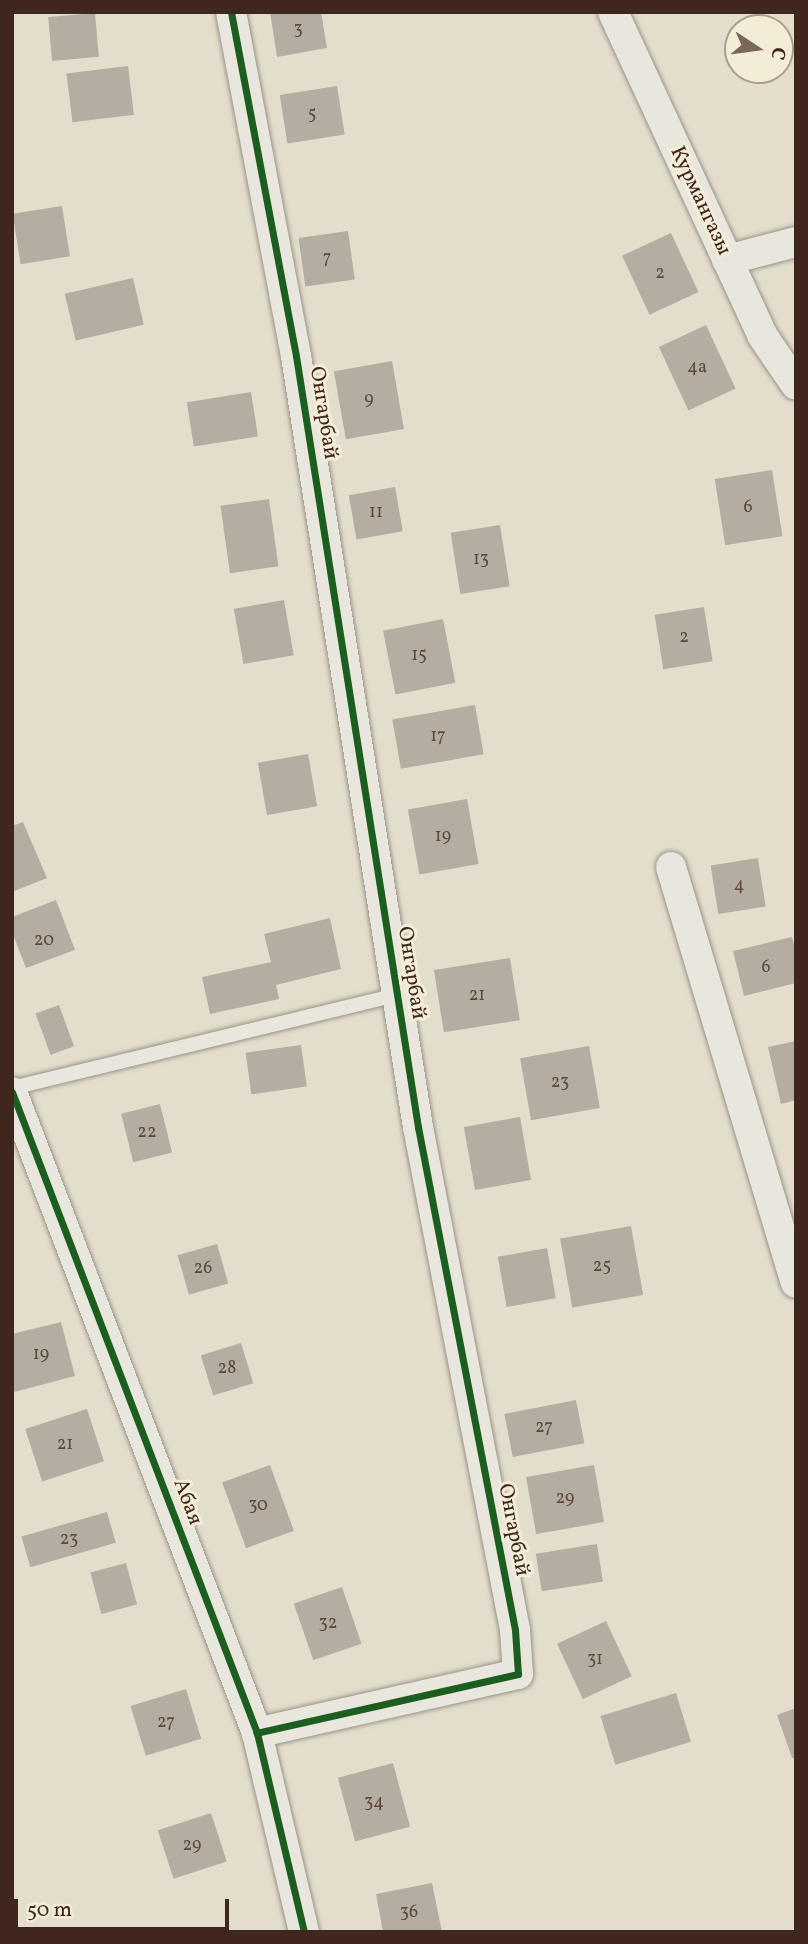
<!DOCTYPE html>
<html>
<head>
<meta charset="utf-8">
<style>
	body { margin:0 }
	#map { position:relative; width:808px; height:1944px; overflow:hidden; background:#e3decc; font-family:Vollkorn,serif }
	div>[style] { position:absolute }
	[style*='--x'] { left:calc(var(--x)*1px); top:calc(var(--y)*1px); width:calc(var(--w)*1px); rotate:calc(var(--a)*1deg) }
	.building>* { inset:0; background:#b4aea2; transform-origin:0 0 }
	.roads { filter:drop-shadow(0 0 2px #9a9489) drop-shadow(0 0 2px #9a9489) }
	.service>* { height:14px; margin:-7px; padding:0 7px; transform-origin:7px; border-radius:7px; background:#e9e6de }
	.minor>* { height:30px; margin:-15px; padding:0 15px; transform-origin:15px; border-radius:15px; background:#e9e6de }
	.cycleway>* { height:7px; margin:-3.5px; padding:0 3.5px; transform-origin:3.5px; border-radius:3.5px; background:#1b5e20 }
	span { translate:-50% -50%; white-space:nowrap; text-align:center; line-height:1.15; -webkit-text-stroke:6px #f3edd8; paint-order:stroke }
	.number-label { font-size:18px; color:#5d493e }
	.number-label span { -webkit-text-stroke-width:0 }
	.street-label { font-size:21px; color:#40271d }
	.frame { position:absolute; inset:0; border:14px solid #40271d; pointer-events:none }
	.north { position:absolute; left:724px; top:14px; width:70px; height:70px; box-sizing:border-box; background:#f3edd8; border:2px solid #ab9e8d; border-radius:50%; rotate:103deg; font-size:19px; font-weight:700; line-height:28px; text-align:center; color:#40271d }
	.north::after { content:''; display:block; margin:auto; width:24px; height:32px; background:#79675a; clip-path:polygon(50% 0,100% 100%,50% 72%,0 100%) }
	.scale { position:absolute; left:14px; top:1899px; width:215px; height:32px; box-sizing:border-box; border:4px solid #40271d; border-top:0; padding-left:9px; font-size:21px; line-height:24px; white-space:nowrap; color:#40271d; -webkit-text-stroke:5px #f3edd8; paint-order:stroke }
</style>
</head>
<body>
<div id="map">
	<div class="building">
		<i style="clip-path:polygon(270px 12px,321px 12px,327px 48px,277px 57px)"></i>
		<i style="left:95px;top:13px;width:44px;height:47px;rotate:85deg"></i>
		<i style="left:128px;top:66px;width:49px;height:62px;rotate:83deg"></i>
		<i style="left:337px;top:86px;width:49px;height:58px;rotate:81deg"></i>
		<i style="left:62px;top:206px;width:51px;height:50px;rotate:81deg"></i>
		<i style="left:348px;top:231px;width:49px;height:50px;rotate:82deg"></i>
		<i style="left:671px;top:233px;width:65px;height:54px;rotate:65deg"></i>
		<i style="left:133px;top:278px;width:48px;height:70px;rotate:77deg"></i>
		<i style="left:706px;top:325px;width:70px;height:52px;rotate:65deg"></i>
		<i style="left:392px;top:361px;width:69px;height:59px;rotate:80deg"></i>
		<i style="left:251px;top:392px;width:45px;height:65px;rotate:81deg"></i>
		<i style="left:772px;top:470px;width:67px;height:58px;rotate:81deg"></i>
		<i style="left:395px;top:487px;width:45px;height:47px;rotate:80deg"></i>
		<i style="left:269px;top:499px;width:68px;height:49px;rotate:82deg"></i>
		<i style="left:500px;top:525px;width:62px;height:50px;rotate:81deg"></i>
		<i style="left:284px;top:600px;width:56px;height:51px;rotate:80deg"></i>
		<i style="left:704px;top:607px;width:55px;height:50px;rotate:81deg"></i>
		<i style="left:443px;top:619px;width:65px;height:61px;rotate:79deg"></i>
		<i style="left:475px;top:705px;width:50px;height:84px;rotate:80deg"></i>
		<i style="left:308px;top:754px;width:53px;height:51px;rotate:80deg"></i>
		<i style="left:467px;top:799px;width:66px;height:60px;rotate:80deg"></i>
		<i style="clip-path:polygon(23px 822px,47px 878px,12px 892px,12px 826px)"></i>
		<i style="left:758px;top:858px;width:49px;height:48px;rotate:81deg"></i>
		<i style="clip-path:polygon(56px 900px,75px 950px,26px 968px,12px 932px,12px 917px)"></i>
		<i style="clip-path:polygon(330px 918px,341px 969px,276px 985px,279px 999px,210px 1014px,202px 977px,271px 962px,264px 934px)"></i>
		<i style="clip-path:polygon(792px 937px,796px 952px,796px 983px,744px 996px,733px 951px)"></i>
		<i style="left:510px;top:958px;width:63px;height:77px;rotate:81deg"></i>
		<i style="left:59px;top:1005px;width:44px;height:25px;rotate:70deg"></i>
		<i style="clip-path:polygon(796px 1041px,796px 1100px,781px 1104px,768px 1047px)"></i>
		<i style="left:301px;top:1045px;width:42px;height:56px;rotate:82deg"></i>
		<i style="left:589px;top:1046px;width:63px;height:70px;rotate:80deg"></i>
		<i style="left:160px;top:1104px;width:50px;height:40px;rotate:76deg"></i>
		<i style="left:520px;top:1117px;width:64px;height:57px;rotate:80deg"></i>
		<i style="left:631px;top:1226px;width:70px;height:72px;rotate:80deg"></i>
		<i style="left:217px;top:1244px;width:41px;height:41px;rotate:74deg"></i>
		<i style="left:547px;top:1248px;width:51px;height:50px;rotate:80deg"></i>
		<i style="clip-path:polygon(61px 1322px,75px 1376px,14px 1392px,12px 1334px)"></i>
		<i style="left:241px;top:1343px;width:42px;height:42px;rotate:73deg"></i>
		<i style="left:576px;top:1400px;width:44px;height:73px;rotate:79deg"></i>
		<i style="left:87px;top:1409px;width:55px;height:65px;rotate:72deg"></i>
		<i style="left:270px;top:1465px;width:70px;height:51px;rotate:70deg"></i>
		<i style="left:594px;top:1465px;width:58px;height:69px;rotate:80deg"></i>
		<i style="left:107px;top:1512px;width:32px;height:89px;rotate:74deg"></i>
		<i style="left:597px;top:1544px;width:38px;height:62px;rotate:81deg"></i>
		<i style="left:126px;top:1563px;width:43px;height:37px;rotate:75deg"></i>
		<i style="left:342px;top:1587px;width:60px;height:51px;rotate:71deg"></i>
		<i style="left:606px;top:1621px;width:61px;height:54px;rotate:65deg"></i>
		<i style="left:186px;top:1689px;width:52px;height:58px;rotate:73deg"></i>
		<i style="left:676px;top:1693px;width:51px;height:79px;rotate:73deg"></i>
		<i style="clip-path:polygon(796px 1708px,796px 1757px,792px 1758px,777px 1715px)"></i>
		<i style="left:393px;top:1763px;width:66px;height:57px;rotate:75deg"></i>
		<i style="left:211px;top:1813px;width:51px;height:56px;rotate:72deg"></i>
		<i style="clip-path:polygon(432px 1883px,442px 1932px,383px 1932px,376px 1894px)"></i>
	</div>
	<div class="roads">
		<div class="service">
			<i style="--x:12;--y:1088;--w:396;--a:-13.6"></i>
		</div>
		<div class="minor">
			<i style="--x:231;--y:12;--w:350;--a:79.3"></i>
			<i style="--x:296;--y:356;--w:781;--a:81.01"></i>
			<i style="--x:418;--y:1127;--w:512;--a:79.08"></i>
			<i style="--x:515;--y:1630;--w:44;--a:86.1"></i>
			<i style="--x:518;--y:1674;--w:268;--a:167.3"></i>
			<i style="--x:613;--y:12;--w:356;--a:65.2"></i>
			<i style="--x:762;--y:335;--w:60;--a:55.8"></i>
			<i style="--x:727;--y:260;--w:71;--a:-14.6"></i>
			<i style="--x:671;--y:867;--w:434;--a:73.3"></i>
			<i style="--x:12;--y:1092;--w:686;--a:69.08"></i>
			<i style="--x:257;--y:1733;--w:204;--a:76.7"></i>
		</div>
	</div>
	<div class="cycleway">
		<i style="--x:231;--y:12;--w:350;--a:79.3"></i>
		<i style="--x:296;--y:356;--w:781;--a:81.01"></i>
		<i style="--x:418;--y:1127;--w:512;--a:79.08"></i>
		<i style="--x:515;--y:1630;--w:44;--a:86.1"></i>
		<i style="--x:518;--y:1674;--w:268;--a:167.3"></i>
		<i style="--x:12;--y:1092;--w:686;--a:69.08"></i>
		<i style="--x:257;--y:1733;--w:204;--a:76.7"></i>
	</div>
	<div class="number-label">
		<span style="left:298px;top:30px">3</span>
		<span style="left:312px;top:115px">5</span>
		<span style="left:327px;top:259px">7</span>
		<span style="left:660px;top:274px">2</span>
		<span style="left:697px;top:368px">4а</span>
		<span style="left:369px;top:400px">9</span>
		<span style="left:748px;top:508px">6</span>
		<span style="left:376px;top:513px">11</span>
		<span style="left:481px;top:560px">13</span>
		<span style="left:684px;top:638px">2</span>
		<span style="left:419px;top:656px">15</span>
		<span style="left:438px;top:737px">17</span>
		<span style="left:443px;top:837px">19</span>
		<span style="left:739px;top:886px">4</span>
		<span style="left:44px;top:941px">20</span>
		<span style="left:766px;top:968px">6</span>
		<span style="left:477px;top:996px">21</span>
		<span style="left:560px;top:1083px">23</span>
		<span style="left:147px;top:1133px">22</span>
		<span style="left:602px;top:1267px">25</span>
		<span style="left:203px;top:1269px">26</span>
		<span style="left:41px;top:1355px">19</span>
		<span style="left:227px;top:1369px">28</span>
		<span style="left:544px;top:1428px">27</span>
		<span style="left:65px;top:1445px">21</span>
		<span style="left:565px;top:1499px">29</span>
		<span style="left:258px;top:1506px">30</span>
		<span style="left:69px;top:1540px">23</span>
		<span style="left:328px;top:1624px">32</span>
		<span style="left:595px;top:1660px">31</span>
		<span style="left:166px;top:1723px">27</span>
		<span style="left:374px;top:1803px">34</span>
		<span style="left:192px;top:1846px">29</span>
		<span style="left:409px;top:1913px">36</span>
	</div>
	<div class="street-label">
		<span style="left:700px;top:201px;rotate:65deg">Курмангазы</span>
		<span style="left:323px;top:413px;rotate:81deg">Онгарбай</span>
		<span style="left:411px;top:973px;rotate:81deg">Онгарбай</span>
		<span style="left:187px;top:1502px;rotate:69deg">Абая</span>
		<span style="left:513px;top:1530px;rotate:79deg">Онгарбай</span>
	</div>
	<div class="frame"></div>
	<div class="north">С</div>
	<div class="scale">50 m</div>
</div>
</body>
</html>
